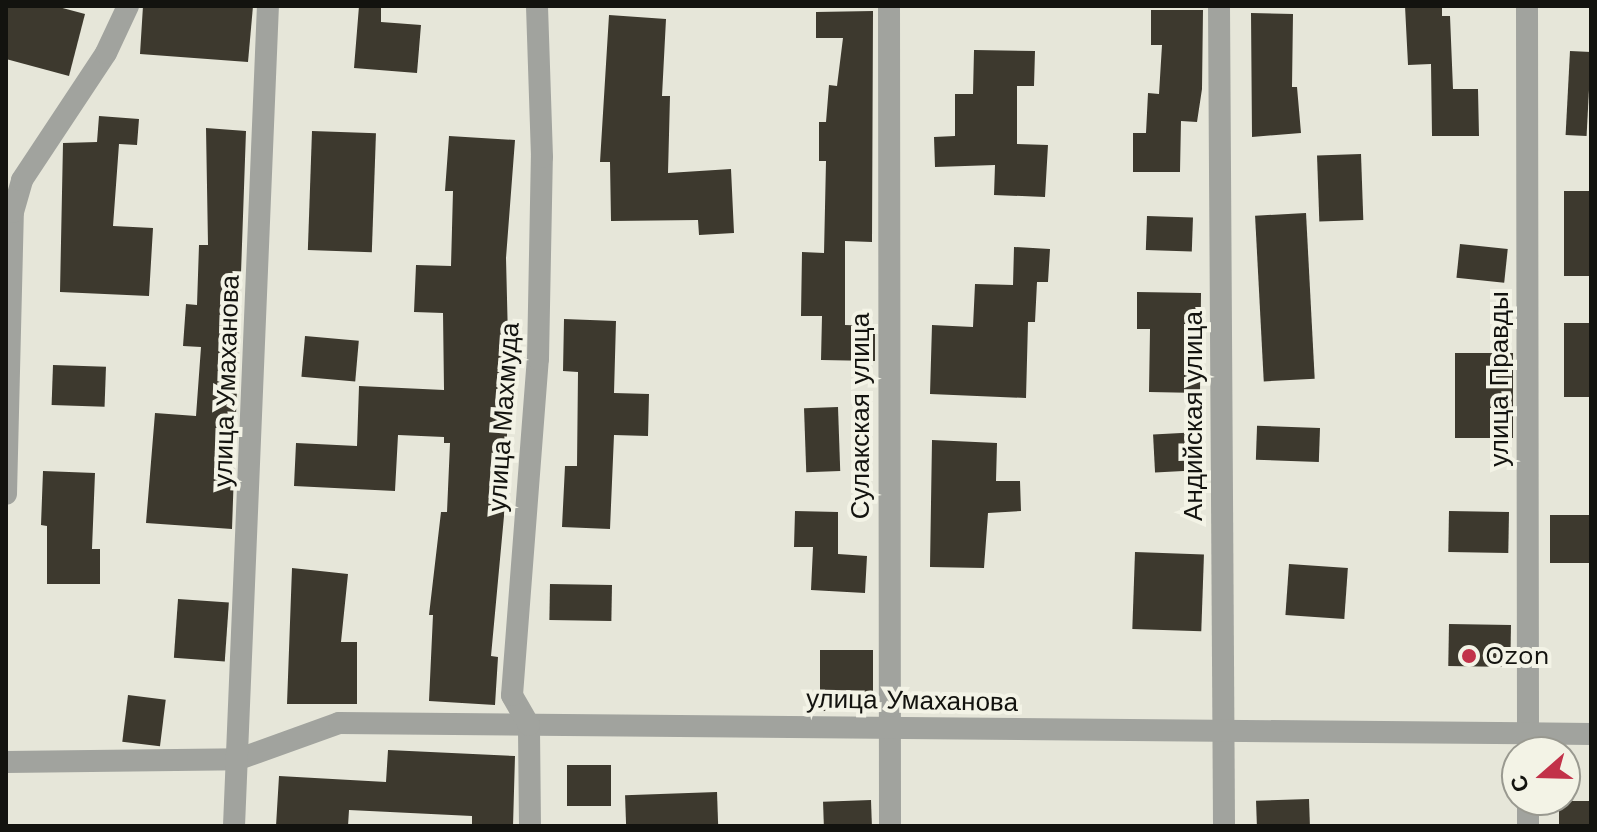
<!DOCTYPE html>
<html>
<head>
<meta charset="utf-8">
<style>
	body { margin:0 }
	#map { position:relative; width:1597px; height:832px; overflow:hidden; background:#e6e6d9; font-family:"Work Sans",sans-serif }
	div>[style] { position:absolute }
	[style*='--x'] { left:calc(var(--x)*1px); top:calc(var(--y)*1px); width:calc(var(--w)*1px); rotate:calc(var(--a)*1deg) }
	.building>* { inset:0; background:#3d392e; transform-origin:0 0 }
	.minor>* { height:22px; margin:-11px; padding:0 11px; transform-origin:11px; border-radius:11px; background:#a1a39e }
	.dots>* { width:22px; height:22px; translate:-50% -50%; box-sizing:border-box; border:4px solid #f3f3e6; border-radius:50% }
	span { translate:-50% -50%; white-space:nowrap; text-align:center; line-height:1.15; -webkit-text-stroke:8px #f3f3e6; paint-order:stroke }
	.street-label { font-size:26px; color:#13130f }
	.poi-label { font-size:26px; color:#13130f }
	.left { translate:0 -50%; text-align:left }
	.frame { position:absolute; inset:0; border:8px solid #13130f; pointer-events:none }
	.north { position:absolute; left:1501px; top:736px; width:80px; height:80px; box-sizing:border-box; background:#f3f3e6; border:2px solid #999990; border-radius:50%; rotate:250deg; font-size:22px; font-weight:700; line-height:32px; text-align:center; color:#13130f }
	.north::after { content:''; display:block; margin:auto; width:28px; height:36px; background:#c23249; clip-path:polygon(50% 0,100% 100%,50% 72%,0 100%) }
</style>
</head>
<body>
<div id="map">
	<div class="building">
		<i style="clip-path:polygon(6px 6px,55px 6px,85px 14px,69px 76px,6px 59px)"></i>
		<i style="clip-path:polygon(143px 6px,253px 6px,248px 62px,140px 54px)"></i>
		<i style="clip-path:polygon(359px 6px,381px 6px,381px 22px,421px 25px,417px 73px,354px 68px)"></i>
		<i style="clip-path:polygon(1405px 6px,1442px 6px,1442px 16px,1450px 16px,1453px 89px,1478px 89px,1479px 136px,1432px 136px,1431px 64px,1408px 65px)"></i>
		<i style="clip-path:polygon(1151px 10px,1203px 10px,1202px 89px,1197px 122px,1181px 121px,1180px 172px,1133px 172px,1133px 133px,1146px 133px,1148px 93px,1159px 94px,1162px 45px,1151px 45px)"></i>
		<i style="clip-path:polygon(873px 11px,872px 242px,845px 241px,845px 325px,875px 326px,875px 361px,821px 360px,822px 316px,801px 316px,802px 252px,824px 253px,826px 161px,819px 161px,819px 122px,826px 122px,829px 85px,837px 86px,843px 38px,816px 38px,816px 12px)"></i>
		<i style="clip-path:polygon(1251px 13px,1293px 14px,1292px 87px,1297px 87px,1301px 133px,1252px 137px)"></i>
		<i style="clip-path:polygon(609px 15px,666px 19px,662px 96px,670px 96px,668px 173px,731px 169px,734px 233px,699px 235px,698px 220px,611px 221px,610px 162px,600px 162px)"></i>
		<i style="clip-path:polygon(974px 50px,1035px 51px,1034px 86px,1017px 86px,1017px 144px,1048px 145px,1045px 197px,994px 195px,995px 165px,935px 167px,934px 137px,955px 136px,955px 94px,973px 94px)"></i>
		<i style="left:1570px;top:51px;width:21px;height:84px;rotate:3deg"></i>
		<i style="clip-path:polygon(99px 116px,139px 119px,137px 145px,119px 144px,113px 226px,153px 228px,149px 296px,60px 292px,63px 143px,97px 142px)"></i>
		<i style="clip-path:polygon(206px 128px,246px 131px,232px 529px,146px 523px,155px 413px,196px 416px,201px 347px,183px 346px,186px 304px,197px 305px,199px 245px,208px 245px)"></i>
		<i style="left:312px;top:131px;width:64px;height:119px;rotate:2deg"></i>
		<i style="clip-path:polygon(449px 136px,515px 140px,506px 258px,509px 379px,504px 516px,491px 656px,498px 657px,495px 705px,429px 701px,433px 615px,429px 615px,441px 512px,447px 512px,450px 443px,444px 443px,444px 437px,398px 435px,395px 491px,294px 486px,296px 443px,357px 446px,359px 386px,444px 390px,443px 313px,414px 312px,416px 265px,451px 266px,453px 191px,445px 191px)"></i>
		<i style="left:1361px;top:154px;width:66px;height:44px;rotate:88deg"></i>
		<i style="left:1564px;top:191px;width:27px;height:85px"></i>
		<i style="left:1306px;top:213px;width:166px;height:51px;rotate:87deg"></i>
		<i style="left:1147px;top:216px;width:46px;height:34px;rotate:2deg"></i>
		<i style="left:1460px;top:244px;width:48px;height:34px;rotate:6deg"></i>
		<i style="clip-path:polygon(1014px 247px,1050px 249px,1048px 282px,1037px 282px,1035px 322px,1028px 322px,1026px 398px,930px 394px,932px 325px,973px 327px,975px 284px,1013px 285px)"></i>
		<i style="clip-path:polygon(1137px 292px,1201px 293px,1200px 393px,1149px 392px,1150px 329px,1137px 329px)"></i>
		<i style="clip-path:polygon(564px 319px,616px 321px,614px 393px,649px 394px,648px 436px,614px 435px,610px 529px,562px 527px,565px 466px,577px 466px,578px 372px,563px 371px)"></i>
		<i style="left:1591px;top:323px;width:74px;height:27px;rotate:90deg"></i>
		<i style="left:305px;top:336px;width:54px;height:41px;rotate:5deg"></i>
		<i style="left:1455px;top:353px;width:58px;height:85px"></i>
		<i style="left:53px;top:365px;width:53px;height:40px;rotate:2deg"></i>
		<i style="left:838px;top:407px;width:64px;height:34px;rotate:88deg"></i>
		<i style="left:1320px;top:428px;width:34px;height:63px;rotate:92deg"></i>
		<i style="left:1200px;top:432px;width:38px;height:47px;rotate:87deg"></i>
		<i style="clip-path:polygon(932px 440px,997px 443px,996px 481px,1020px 481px,1021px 511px,988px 513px,984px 568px,930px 567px)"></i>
		<i style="clip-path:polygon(43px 471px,95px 473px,92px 549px,100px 549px,100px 584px,47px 584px,47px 526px,41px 525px)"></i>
		<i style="clip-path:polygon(795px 511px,838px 512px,838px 554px,867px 556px,865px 593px,811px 590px,813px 547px,794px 547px)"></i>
		<i style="left:1449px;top:511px;width:60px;height:41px;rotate:1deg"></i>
		<i style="left:1591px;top:515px;width:48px;height:41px;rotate:90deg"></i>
		<i style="left:1135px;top:552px;width:69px;height:77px;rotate:2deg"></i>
		<i style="left:1289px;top:564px;width:59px;height:51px;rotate:4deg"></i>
		<i style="clip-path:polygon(292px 568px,348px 574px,341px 642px,357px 642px,357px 704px,287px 704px)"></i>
		<i style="left:550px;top:584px;width:62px;height:36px;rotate:1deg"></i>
		<i style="left:178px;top:599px;width:51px;height:59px;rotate:4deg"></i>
		<i style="left:1449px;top:624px;width:62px;height:42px;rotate:1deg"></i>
		<i style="left:820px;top:650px;width:53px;height:61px"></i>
		<i style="left:128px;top:695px;width:38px;height:47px;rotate:7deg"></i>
		<i style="clip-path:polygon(388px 750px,515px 756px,513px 826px,472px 826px,472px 816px,349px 810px,348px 826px,276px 826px,279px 776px,386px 782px)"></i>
		<i style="left:567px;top:765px;width:44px;height:41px"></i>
		<i style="left:717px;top:792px;width:34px;height:92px;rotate:88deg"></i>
		<i style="left:1309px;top:799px;width:27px;height:53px;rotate:88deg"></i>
		<i style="left:871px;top:800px;width:26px;height:48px;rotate:88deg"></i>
		<i style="left:1591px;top:801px;width:25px;height:32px;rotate:90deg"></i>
	</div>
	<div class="minor">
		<i style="--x:889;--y:6;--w:820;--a:89.93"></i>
		<i style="--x:1219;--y:6;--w:820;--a:89.65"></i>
		<i style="--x:1527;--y:6;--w:746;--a:89.92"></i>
		<i style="--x:6;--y:494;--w:282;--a:-88.6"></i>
		<i style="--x:13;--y:212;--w:33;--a:-74"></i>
		<i style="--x:22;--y:180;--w:152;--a:-56.5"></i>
		<i style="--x:106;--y:53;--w:52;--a:-64.9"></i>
		<i style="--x:6;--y:762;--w:233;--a:-0.7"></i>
		<i style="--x:239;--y:759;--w:106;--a:-19.8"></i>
		<i style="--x:339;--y:723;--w:1252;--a:0.5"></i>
		<i style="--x:234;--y:826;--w:821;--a:-87.63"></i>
		<i style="--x:530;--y:826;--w:101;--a:-90.6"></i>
		<i style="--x:529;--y:725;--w:34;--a:-120"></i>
		<i style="--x:512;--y:695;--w:337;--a:-85.6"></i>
		<i style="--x:538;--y:359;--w:202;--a:-88.9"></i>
		<i style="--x:542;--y:157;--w:151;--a:-91.9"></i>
		<i style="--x:1528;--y:826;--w:26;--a:-90"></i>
	</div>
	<div class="dots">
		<i style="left:1469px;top:656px;background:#c23249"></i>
	</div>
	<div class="street-label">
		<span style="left:1500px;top:379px;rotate:-90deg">улица Правды</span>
		<span style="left:227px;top:381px;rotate:-88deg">улица Умаханова</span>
		<span style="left:861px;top:416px;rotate:-90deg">Сулакская улица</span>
		<span style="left:1194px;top:416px;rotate:-90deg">Андийская улица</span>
		<span style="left:504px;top:417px;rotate:-86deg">улица Махмуда</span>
		<span style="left:912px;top:701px;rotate:1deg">улица Умаханова</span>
	</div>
	<div class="poi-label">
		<span class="left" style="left:1485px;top:656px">Ozon</span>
	</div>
	<div class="frame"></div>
	<div class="north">С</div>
</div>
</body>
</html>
